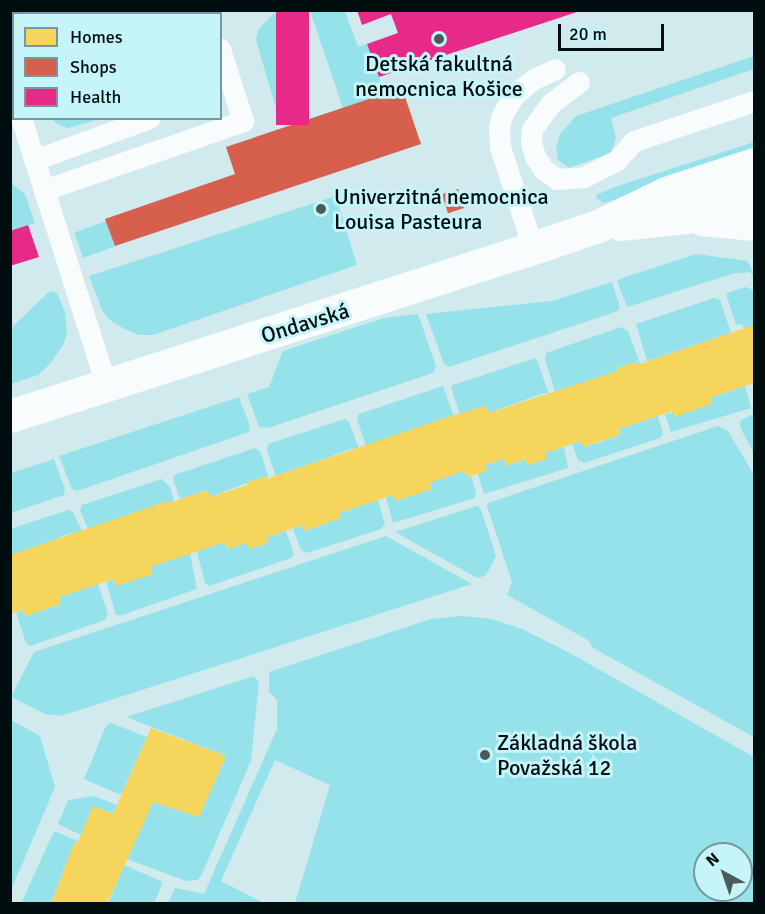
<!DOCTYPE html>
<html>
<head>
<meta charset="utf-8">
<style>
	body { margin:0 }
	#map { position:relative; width:765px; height:914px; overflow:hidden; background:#d1eaed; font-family:Signika,sans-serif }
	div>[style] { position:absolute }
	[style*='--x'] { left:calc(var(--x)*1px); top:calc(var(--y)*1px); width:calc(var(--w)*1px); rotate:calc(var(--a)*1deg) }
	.green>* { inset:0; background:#96e2ea; transform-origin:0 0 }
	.homes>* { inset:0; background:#f6d55c }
	.shops>* { inset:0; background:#d6604d; transform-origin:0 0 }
	.health>* { inset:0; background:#e7298a; transform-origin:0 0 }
	.lane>* { height:21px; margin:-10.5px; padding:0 10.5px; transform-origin:10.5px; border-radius:10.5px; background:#f8fcfc }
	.street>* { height:33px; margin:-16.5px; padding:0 16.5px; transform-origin:16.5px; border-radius:16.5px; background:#f8fcfc }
	.dots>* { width:16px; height:16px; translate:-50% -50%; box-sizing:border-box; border:3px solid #c5f4f9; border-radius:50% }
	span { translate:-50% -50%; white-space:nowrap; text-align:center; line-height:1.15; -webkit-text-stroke:6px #c5f4f9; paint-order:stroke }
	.poi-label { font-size:22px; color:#000e10 }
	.left { translate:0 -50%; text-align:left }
	.street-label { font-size:22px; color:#000e10 }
	.frame { position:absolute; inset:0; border:12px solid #000e10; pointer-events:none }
	.legend { position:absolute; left:12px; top:12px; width:210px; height:108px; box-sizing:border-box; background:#c5f4f9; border:2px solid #76989c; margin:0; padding:8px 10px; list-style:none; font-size:18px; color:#000e10 }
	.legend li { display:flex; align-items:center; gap:12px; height:30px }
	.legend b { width:30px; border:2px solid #76989c }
	.north { position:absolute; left:693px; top:842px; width:60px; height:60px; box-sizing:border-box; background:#c5f4f9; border:2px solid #76989c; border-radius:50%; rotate:320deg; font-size:16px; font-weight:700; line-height:24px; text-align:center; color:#000e10 }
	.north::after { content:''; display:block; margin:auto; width:21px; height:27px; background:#495b5d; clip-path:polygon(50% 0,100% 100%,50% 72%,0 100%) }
	.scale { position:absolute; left:558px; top:24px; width:106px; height:27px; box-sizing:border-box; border:3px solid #000e10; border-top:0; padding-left:8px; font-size:18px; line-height:21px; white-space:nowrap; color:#000e10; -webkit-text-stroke:4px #c5f4f9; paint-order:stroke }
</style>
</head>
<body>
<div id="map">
	<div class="green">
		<i style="clip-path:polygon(40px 10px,70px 11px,71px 13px,14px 14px,13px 21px,11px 11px)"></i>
		<i style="clip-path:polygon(310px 11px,345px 11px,358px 47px,367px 44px,385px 94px,343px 108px)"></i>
		<i style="clip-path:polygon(275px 12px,307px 109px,279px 118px,256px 40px,258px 30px)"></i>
		<i style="clip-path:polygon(754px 56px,754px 69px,611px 118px,616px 138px,611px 153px,569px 168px,558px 160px,556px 147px,560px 134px,576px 116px)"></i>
		<i style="clip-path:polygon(52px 119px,100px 119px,68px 128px,57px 124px)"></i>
		<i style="clip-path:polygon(754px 142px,754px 152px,604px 203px,597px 199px,596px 195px,618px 186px)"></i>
		<i style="clip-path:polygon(10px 182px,25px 194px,35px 223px,11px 231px)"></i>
		<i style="clip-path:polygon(336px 196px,357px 265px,153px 335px,139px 335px,123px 328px,110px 320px,102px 310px,89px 276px)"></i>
		<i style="left:106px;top:221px;width:27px;height:34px;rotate:70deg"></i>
		<i style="clip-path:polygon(696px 254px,748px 261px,754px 275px,749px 272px,732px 274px,627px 307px,617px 280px)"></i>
		<i style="clip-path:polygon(612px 282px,620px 307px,618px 311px,449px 367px,444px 364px,426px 314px,552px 301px)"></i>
		<i style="clip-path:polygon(745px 287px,754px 290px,754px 325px,744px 329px,742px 324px,736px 325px,727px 297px,727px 293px)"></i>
		<i style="clip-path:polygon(50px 291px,57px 293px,65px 312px,67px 334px,63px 345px,49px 365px,38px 375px,11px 384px,11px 328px)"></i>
		<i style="clip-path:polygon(714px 298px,720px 300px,731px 333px,647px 361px,636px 324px)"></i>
		<i style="clip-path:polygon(418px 314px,436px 366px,433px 373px,268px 428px,259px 427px,247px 394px,269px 387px,283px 351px,384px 318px)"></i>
		<i style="clip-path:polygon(621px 327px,628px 331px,640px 364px,637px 365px,636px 362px,617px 368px,618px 371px,555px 392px,545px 359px,546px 353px)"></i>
		<i style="clip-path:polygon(536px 358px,549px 394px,544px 393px,489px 413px,486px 406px,460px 415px,451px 387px,453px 385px)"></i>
		<i style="clip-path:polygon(443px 386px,454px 417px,366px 446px,357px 419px,359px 414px)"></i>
		<i style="clip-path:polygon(745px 386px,751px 408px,671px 432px,665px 414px,712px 404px,710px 398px)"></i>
		<i style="clip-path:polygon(239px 397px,250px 426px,249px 432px,77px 491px,72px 489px,59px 456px)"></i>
		<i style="clip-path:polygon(754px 414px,754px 454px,740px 427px,741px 420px)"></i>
		<i style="clip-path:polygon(658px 416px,663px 434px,660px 438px,584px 463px,578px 460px,572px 444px,581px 441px,584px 447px,601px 442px,620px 435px,619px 429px)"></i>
		<i style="clip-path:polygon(345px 419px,349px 422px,359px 449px,354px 448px,276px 476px,267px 451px,268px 444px)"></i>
		<i style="clip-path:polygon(718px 426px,728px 431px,754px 475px,754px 737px,593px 648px,588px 640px,507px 595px,512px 582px,487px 506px,488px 503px)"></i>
		<i style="clip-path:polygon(564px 447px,568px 468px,484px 494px,478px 474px,485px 465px,504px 459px,506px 466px,525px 459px,528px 465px,546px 459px,545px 453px)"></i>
		<i style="clip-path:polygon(255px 448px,260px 451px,269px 478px,265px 476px,210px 497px,207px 490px,180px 499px,173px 479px,174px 475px)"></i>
		<i style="clip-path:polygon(54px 459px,65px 489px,64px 495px,11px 513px,11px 473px)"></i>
		<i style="clip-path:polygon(464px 471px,467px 477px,471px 476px,476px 492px,475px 498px,393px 523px,386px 498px,393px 495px,396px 501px,413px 495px,431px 489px,429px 483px)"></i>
		<i style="clip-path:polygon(162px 479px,170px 487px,174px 501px,169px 503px,168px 501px,88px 529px,80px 510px,82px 505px)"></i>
		<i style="clip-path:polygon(378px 500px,385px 524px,381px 529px,307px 553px,301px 550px,293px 529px,302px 525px,304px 531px,322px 525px,341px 518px,339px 513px)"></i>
		<i style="clip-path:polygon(477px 506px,481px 509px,496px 556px,486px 575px,481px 577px,477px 578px,395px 532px)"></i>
		<i style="clip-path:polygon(68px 510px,73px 512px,82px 531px,60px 536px,60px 538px,11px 555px,10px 529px)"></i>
		<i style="clip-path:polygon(286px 531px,294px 554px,291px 558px,209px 586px,205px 583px,197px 551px,225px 542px,227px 549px,247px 543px,250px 549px,268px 543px,266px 538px)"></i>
		<i style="clip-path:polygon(386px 536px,472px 584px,61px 716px,45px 714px,11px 697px,34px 652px)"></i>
		<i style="clip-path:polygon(190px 553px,197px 589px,122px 615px,116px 615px,106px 582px,114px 579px,116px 586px,152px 573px,150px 567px)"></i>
		<i style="clip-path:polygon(98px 584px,108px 614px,105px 620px,30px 646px,26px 643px,16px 612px,23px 610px,25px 616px,61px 604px,59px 597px)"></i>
		<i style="clip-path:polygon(evenodd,462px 616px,492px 619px,522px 629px,570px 653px,754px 757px,754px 903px,295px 903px,330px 785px,275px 760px,221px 881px,264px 903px,168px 903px,175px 888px,204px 894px,277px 729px,277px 700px,269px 692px,269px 672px,431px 619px,462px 616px,705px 854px,741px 854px,741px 890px,705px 890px,705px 854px)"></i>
		<i style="clip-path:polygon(254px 676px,259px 682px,251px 761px,202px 874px,198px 880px,186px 881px,127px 859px,153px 802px,199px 817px,226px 756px,126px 717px)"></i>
		<i style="clip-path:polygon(11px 720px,40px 736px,55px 787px,11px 890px)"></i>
		<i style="clip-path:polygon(111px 723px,147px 737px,121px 795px,84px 779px,106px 726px)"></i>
		<i style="clip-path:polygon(94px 796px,117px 805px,113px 814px,93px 806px,81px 835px,58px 824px,68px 800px)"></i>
		<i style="clip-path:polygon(54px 831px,78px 841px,74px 844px,51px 903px,21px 904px)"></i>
		<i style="clip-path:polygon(124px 865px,161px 881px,162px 885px,154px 903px,109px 902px)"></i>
	</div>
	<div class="homes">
		<i style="clip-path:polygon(754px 325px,754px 383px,710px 398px,712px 404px,674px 417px,672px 411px,658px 416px,619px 429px,620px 435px,583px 447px,581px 441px,545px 453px,547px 459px,527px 465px,525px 459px,506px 466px,504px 459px,485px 465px,487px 471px,467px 477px,464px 471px,429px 483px,432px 489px,395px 501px,393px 495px,339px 513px,341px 518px,304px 531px,302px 525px,266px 538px,268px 543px,249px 549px,247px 543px,227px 549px,225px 542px,150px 567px,153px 574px,116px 586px,114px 579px,59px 597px,61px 604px,25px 616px,23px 610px,10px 614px,10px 555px,168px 501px,169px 503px,208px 490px,210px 497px,247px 485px,246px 483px,266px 476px,267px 479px,272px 477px,448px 417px,486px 406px,489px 413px,618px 371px,617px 368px,636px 362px,637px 365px)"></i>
		<i style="clip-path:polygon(151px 728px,226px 756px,199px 817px,153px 802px,108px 902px,113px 904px,51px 904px,74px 843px,77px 844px,93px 806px,113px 814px)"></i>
	</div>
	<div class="shops">
		<i style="clip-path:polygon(402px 88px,421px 144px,115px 246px,105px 219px,235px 174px,226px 147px)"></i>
		<i style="left:458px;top:189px;width:20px;height:17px;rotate:72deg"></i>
	</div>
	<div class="health">
		<i style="left:70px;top:10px;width:105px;height:4px"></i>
		<i style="left:276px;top:10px;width:33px;height:115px"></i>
		<i style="clip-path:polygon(357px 10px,580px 10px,580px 11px,379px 77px,367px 44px,398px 33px,391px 14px,362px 25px)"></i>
		<i style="clip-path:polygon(28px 225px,39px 257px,10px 266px,10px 231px)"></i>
	</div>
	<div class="lane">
		<i style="--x:579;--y:82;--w:35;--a:143"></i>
		<i style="--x:551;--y:103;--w:32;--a:126"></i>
		<i style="--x:532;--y:129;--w:14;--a:94"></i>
		<i style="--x:531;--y:143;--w:14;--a:73"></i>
		<i style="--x:535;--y:156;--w:15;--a:58"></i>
		<i style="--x:543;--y:169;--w:17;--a:36"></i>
		<i style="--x:557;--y:179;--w:27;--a:-4"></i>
		<i style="--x:584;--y:177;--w:36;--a:-27"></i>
		<i style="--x:616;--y:161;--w:27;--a:-48"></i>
		<i style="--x:634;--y:141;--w:126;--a:-18.4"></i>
		<i style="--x:10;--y:84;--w:10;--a:66"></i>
		<i style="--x:21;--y:118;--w:279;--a:72.3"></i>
		<i style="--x:34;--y:160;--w:123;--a:-19.9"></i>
		<i style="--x:44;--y:190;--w:211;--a:-19.1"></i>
		<i style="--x:243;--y:121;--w:76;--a:-107.7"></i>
		<i style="--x:533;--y:248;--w:106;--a:-108.1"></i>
		<i style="--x:500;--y:147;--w:21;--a:-93"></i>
		<i style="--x:499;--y:126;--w:11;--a:-75"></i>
		<i style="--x:502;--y:115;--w:23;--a:-59"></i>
		<i style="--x:514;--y:95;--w:26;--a:-39"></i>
		<i style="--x:534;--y:79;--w:23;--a:-25"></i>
	</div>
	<div class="street">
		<i style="--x:702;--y:219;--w:52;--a:5.5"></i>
		<i style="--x:620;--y:224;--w:66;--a:-6.1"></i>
		<i style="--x:686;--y:217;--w:71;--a:-17.2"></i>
		<i style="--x:10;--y:416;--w:549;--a:-17.81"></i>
		<i style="--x:533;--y:248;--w:69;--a:-18.7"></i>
		<i style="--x:598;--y:226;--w:76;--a:-25.9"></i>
		<i style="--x:666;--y:193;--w:93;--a:-18.2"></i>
	</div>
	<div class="dots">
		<i style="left:439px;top:39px;background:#495b5d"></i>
		<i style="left:321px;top:209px;background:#495b5d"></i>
		<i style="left:485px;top:755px;background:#495b5d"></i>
	</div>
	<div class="poi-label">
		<span style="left:439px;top:76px">Detská fakultná<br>nemocnica Košice</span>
		<span class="left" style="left:334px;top:209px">Univerzitná nemocnica<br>Louisa Pasteura</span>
		<span class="left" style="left:497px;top:755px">Základná škola<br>Považská 12</span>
	</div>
	<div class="street-label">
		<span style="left:305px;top:323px;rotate:-17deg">Ondavská</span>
	</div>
	<div class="frame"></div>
	<ul class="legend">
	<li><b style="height:16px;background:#f6d55c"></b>Homes</li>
	<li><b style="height:16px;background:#d6604d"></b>Shops</li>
	<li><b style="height:16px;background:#e7298a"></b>Health</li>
	</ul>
	<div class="north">N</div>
	<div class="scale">20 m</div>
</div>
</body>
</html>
